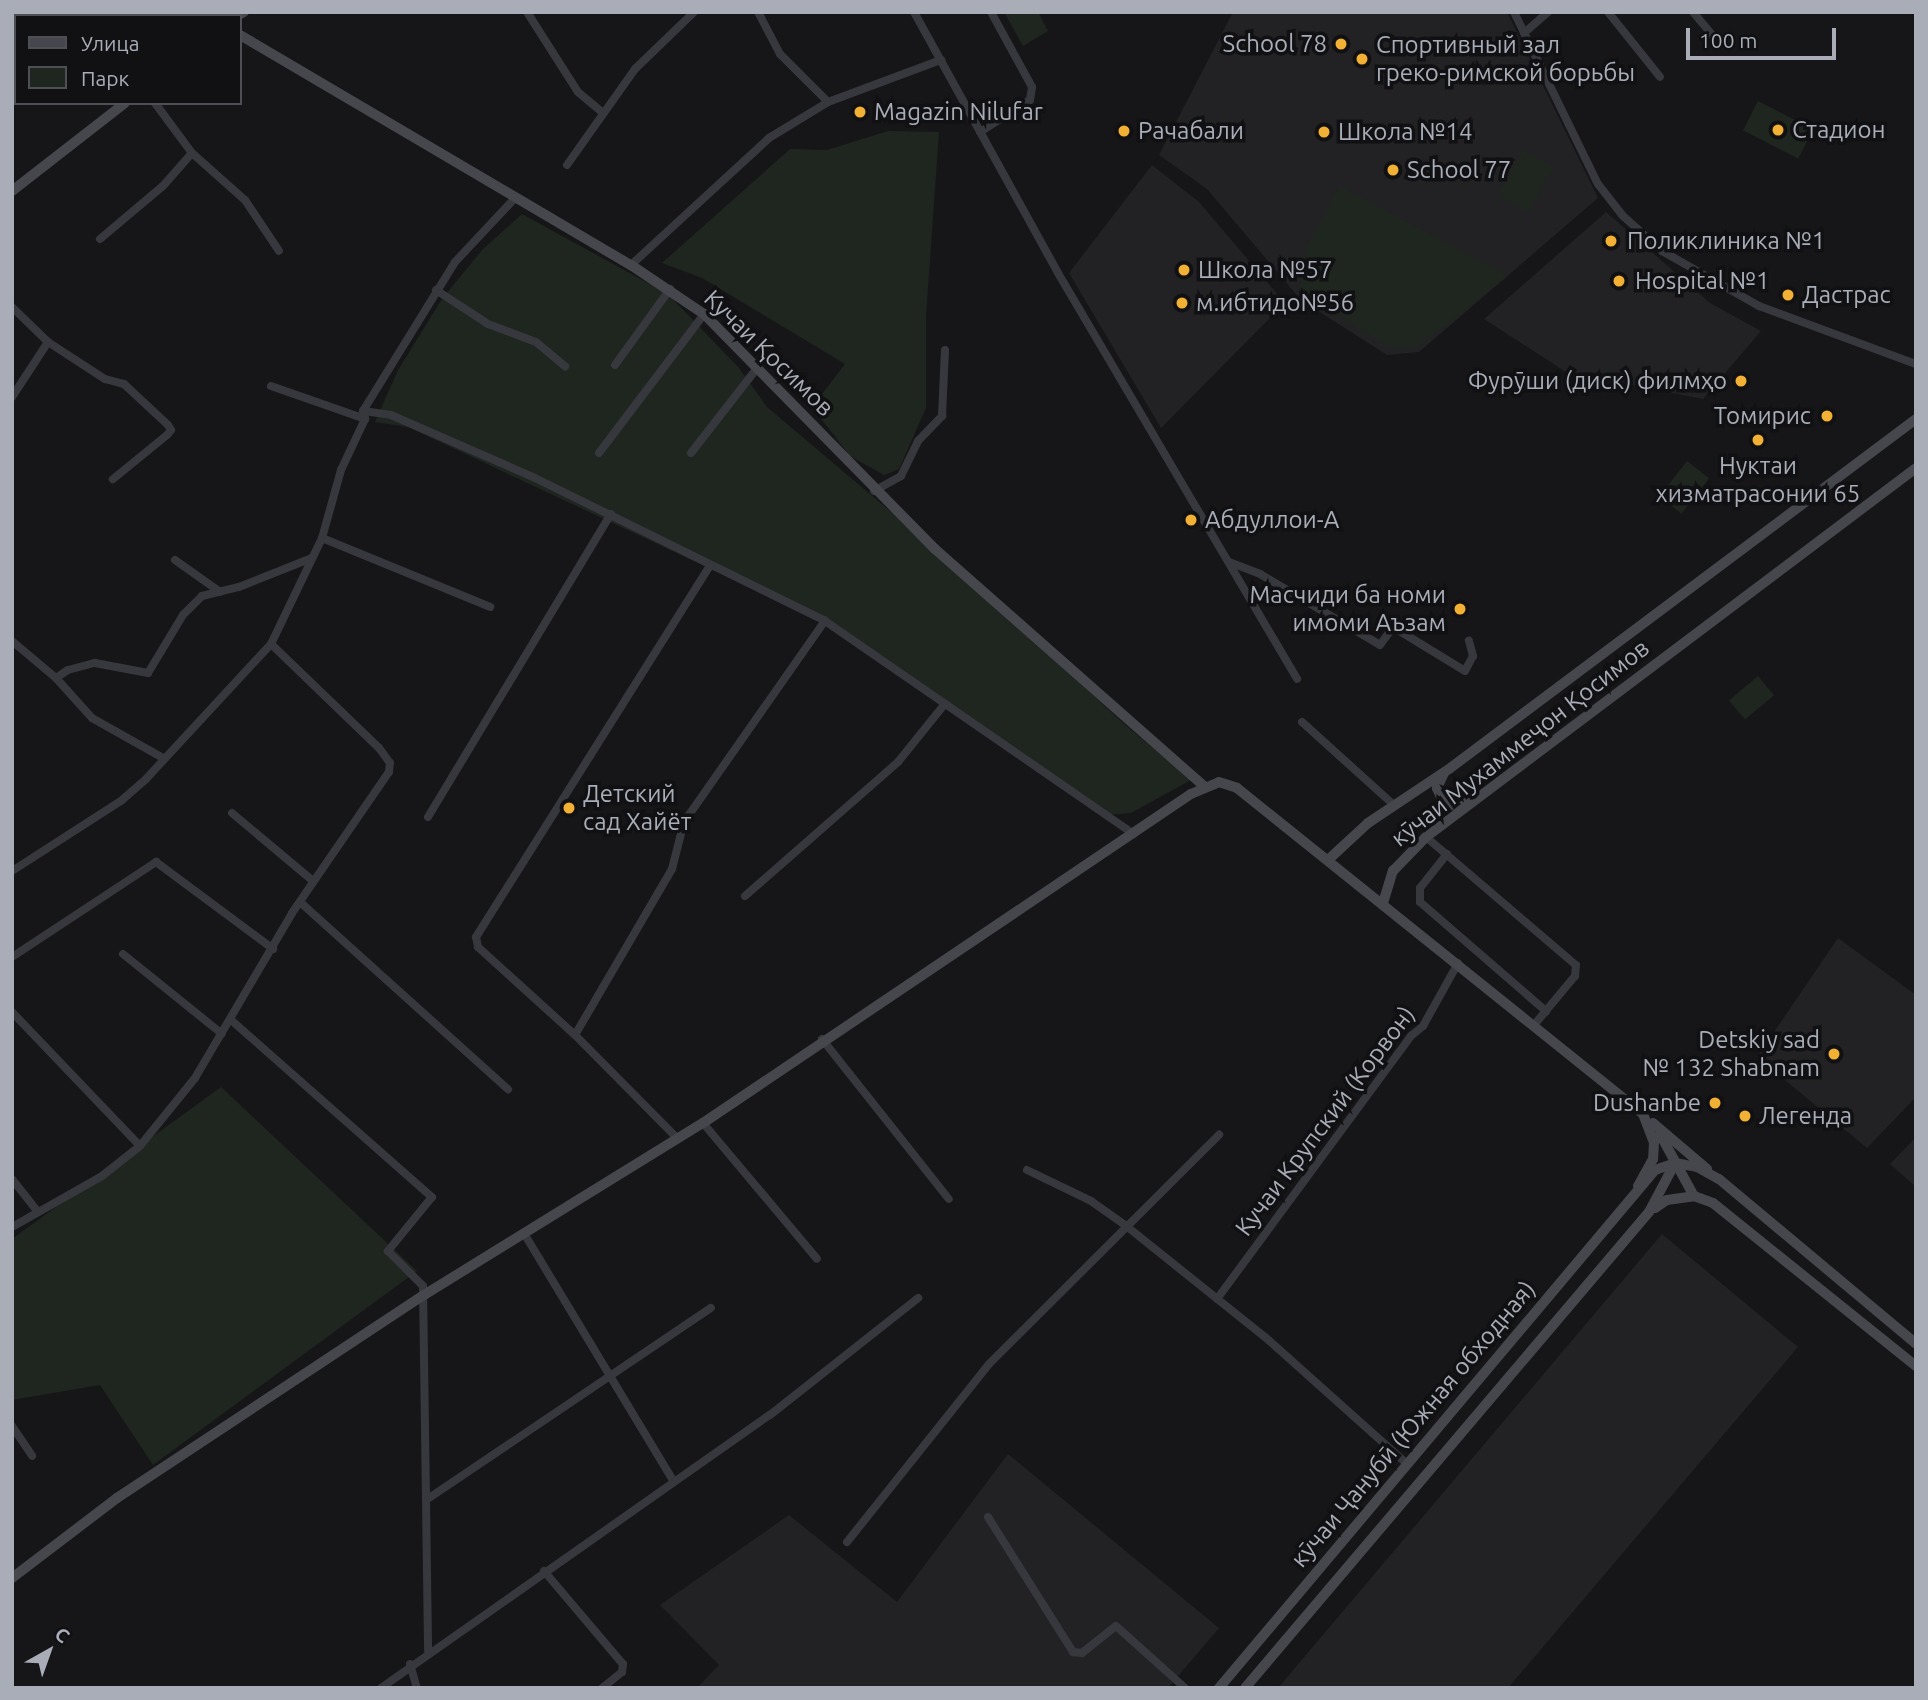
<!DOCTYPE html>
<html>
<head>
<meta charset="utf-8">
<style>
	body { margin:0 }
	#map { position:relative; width:1928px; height:1700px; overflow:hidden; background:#161618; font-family:Ubuntu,sans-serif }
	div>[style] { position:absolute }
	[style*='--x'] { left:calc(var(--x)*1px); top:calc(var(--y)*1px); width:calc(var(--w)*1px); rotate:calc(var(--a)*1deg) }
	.built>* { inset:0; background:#222225 }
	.green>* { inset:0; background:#1e261f; transform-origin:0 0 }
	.street>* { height:8px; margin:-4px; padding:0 4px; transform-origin:4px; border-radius:4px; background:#37383d }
	.secondary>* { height:10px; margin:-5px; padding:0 5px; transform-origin:5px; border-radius:5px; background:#45474d }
	.dots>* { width:19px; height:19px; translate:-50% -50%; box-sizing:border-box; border:4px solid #111113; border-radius:50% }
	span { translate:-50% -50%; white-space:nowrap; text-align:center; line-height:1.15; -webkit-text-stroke:7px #111113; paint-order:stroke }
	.poi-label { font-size:24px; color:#a8adb8 }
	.right { translate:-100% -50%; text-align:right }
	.left { translate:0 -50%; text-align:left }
	.street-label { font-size:24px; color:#a8adb8 }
	.frame { position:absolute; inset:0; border:14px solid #a8adb8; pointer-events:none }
	.legend { position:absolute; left:14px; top:14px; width:228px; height:91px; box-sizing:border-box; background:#111113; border:2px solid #4d4f55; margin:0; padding:9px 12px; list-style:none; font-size:21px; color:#a8adb8 }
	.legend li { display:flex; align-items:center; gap:14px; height:35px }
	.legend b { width:35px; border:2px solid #4d4f55 }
	.north { position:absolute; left:14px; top:1616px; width:70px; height:70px; -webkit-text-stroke:5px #111113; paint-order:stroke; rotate:40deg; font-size:19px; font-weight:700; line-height:28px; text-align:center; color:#a8adb8 }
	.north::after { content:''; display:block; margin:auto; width:24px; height:32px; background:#a8adb8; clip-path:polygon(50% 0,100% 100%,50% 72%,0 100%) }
	.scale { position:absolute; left:1686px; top:28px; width:150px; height:32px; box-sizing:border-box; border:4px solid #a8adb8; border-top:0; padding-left:9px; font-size:21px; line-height:24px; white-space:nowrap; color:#a8adb8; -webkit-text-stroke:5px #111113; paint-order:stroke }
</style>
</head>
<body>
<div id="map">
	<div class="built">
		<i style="clip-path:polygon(1233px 12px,1507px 12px,1598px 198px,1419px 352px,1387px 355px,1301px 300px,1207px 189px,1159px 155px)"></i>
		<i style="clip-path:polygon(1152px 165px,1199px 202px,1279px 296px,1277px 311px,1161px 428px,1069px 273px)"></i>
		<i style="clip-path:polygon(1606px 212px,1710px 303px,1761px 331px,1703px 399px,1566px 372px,1484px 319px)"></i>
		<i style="clip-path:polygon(1838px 938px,1916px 995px,1916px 1097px,1867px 1148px,1757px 1057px)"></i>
		<i style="clip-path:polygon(1916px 1137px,1916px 1187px,1890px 1164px)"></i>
		<i style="clip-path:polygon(1662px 1234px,1798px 1347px,1508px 1688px,1278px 1688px)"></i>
		<i style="clip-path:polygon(1008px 1454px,1219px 1628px,1168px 1688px,697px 1688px,719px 1665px,660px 1605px,789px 1515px,897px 1602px)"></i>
	</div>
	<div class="green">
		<i style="clip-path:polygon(1004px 12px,1038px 12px,1048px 31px,1023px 46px)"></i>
		<i style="left:1758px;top:101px;width:62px;height:33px;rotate:27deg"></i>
		<i style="clip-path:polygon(888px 131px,939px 132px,926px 316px,926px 408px,899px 469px,884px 475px,850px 456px,812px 407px,845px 364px,702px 278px,662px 263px,790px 149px,827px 150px)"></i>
		<i style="left:1523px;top:150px;width:35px;height:52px;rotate:29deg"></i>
		<i style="clip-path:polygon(1340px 186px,1508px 276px,1419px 346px,1392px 349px,1299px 291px,1307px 246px)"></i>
		<i style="clip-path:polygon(522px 214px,668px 294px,739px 368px,767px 407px,935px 549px,1123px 723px,1191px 780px,1131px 813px,1106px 815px,828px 624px,408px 427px,375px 422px,398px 370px,442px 299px,482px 250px)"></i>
		<i style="left:1687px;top:461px;width:28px;height:45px;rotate:38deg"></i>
		<i style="left:1758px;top:676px;width:25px;height:38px;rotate:50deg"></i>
		<i style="clip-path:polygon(221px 1087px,417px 1271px,153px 1465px,100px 1385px,12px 1400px,12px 1239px)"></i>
	</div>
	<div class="street">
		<i style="--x:527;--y:12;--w:95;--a:57.5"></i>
		<i style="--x:578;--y:92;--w:31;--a:40"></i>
		<i style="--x:914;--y:12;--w:298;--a:61.1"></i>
		<i style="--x:1058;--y:273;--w:471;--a:59.5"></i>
		<i style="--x:1514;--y:12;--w:191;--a:64"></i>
		<i style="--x:1598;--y:184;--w:39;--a:52"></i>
		<i style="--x:1622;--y:215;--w:54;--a:42"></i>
		<i style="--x:1662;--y:251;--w:112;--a:29.6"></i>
		<i style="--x:1759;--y:306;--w:167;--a:20.3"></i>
		<i style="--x:1608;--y:12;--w:83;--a:51.3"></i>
		<i style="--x:1693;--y:12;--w:31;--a:50"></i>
		<i style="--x:1524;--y:33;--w:32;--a:-41"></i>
		<i style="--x:828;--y:102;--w:121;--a:-20.4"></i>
		<i style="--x:155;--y:103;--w:62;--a:53.5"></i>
		<i style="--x:192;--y:153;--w:71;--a:41.6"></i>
		<i style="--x:245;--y:200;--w:61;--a:56.3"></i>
		<i style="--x:980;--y:132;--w:59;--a:-32.6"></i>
		<i style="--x:1030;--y:100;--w:13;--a:-81"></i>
		<i style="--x:1032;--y:87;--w:85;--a:-118.7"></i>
		<i style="--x:567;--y:165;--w:118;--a:-54.7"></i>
		<i style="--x:635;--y:69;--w:82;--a:-44"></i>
		<i style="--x:100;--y:239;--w:82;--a:-40.1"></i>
		<i style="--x:163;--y:186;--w:44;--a:-48.7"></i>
		<i style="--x:631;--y:265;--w:188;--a:-42.6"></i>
		<i style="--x:769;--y:138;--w:69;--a:-31.4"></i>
		<i style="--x:828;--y:102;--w:68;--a:-135"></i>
		<i style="--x:780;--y:54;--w:47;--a:-117.6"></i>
		<i style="--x:436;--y:290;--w:62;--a:33.2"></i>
		<i style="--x:488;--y:324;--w:51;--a:20.6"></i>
		<i style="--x:536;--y:342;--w:38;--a:40"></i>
		<i style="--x:12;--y:307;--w:50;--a:44.2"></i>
		<i style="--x:48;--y:342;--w:68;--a:33"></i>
		<i style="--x:105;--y:379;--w:20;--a:15"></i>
		<i style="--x:124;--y:384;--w:60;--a:43"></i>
		<i style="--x:168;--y:425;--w:6;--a:59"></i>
		<i style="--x:171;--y:430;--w:6;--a:129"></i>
		<i style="--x:167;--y:435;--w:70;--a:140.8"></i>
		<i style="--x:615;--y:365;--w:94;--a:-54.1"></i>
		<i style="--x:271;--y:386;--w:100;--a:19.3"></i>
		<i style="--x:12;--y:397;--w:66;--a:-56.8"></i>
		<i style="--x:363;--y:411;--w:28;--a:8"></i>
		<i style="--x:391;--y:415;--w:157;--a:23.6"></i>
		<i style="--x:535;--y:478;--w:323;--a:26.2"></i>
		<i style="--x:825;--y:621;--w:375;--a:34.6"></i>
		<i style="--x:599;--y:453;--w:174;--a:-52.9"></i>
		<i style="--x:691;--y:453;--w:109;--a:-52.1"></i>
		<i style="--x:874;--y:491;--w:31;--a:-29"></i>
		<i style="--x:901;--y:476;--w:39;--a:-64"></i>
		<i style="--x:918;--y:441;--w:35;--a:-46"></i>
		<i style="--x:942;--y:416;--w:66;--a:-87.4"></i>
		<i style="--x:322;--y:538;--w:182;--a:22.3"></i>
		<i style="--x:175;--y:560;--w:55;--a:35.4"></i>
		<i style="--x:1229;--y:562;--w:33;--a:21"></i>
		<i style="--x:1260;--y:574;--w:139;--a:30.6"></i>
		<i style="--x:1380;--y:645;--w:22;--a:-54"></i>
		<i style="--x:1393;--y:627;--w:84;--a:31.4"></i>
		<i style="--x:1465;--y:671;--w:17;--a:-62"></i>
		<i style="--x:1473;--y:656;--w:16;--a:-105"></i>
		<i style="--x:12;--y:641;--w:57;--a:40.1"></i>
		<i style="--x:56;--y:678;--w:54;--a:48"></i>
		<i style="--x:92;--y:718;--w:81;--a:29.4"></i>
		<i style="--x:56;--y:678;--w:14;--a:-34"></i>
		<i style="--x:68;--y:670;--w:28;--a:-15"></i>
		<i style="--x:95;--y:663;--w:54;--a:10.7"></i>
		<i style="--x:148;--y:673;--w:68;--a:-58.9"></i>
		<i style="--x:183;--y:615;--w:27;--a:-45"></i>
		<i style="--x:202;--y:596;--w:38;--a:-14"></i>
		<i style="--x:239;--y:587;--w:79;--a:-21.7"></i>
		<i style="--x:1302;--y:722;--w:124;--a:42.1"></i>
		<i style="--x:232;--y:813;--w:106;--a:40"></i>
		<i style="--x:428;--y:817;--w:354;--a:-58.9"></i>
		<i style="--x:1426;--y:837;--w:197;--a:40.5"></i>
		<i style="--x:1576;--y:965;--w:11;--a:95"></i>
		<i style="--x:1575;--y:976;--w:64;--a:129.9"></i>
		<i style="--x:1447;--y:854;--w:43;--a:128.5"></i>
		<i style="--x:1420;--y:888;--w:14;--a:90"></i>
		<i style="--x:1420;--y:902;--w:167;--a:40.9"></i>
		<i style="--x:12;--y:871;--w:131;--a:-32.8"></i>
		<i style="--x:122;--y:800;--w:32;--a:-41"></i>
		<i style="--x:146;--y:779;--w:184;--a:-47.2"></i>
		<i style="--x:271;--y:644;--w:118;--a:-64.3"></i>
		<i style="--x:322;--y:538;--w:71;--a:-74.4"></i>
		<i style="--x:341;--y:470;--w:56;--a:-64.8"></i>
		<i style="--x:365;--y:419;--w:8;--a:-104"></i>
		<i style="--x:363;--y:411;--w:175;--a:-58.3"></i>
		<i style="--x:455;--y:262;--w:88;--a:-46.8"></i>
		<i style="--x:745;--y:896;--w:203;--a:-41.2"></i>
		<i style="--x:898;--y:762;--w:72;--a:-51.2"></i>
		<i style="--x:300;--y:902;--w:280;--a:42"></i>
		<i style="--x:123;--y:954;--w:127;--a:38.9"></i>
		<i style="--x:12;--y:957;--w:173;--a:-33.4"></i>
		<i style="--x:156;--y:862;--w:146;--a:36.6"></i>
		<i style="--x:12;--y:1012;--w:185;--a:46.3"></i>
		<i style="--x:231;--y:1020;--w:268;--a:41.4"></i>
		<i style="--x:432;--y:1197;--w:70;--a:129.2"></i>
		<i style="--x:388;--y:1251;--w:49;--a:45"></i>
		<i style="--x:423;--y:1286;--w:365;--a:89.2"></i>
		<i style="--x:575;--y:1035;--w:192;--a:-59.7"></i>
		<i style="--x:672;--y:869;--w:49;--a:-75.7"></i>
		<i style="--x:684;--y:822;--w:246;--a:-55"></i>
		<i style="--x:822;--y:1039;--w:204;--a:51.6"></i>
		<i style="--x:703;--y:1123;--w:177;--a:50"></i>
		<i style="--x:678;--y:1139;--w:146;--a:-134.7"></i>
		<i style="--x:575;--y:1035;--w:131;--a:-137.8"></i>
		<i style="--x:478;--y:947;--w:10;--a:-101"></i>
		<i style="--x:476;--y:937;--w:439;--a:-57.8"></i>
		<i style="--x:1027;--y:1170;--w:71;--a:25.8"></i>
		<i style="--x:1091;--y:1201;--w:42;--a:35.2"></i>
		<i style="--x:1125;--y:1225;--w:179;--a:38.7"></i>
		<i style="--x:1265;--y:1337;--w:191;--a:41.8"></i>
		<i style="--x:12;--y:1179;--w:42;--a:51.8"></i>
		<i style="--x:12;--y:1227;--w:103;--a:-29.5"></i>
		<i style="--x:102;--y:1176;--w:48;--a:-38.3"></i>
		<i style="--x:140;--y:1146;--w:87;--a:-51"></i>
		<i style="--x:195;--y:1078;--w:191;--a:-59.5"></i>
		<i style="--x:292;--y:913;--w:171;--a:-55.5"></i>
		<i style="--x:389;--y:772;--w:9;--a:-84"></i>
		<i style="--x:390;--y:763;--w:19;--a:-126"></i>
		<i style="--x:379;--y:748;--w:150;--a:-136.1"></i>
		<i style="--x:525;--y:1235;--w:288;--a:58.9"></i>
		<i style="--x:1217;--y:1299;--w:327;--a:-53.6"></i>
		<i style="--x:1411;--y:1036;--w:16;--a:-40"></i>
		<i style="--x:1423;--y:1026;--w:72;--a:-60.9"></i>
		<i style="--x:12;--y:1426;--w:36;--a:56"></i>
		<i style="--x:429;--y:1498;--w:340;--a:-34"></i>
		<i style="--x:988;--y:1517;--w:160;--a:57.8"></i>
		<i style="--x:1073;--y:1652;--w:9;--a:6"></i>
		<i style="--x:1082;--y:1653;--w:43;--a:-38.5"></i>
		<i style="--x:1116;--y:1626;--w:93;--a:41.9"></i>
		<i style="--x:847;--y:1542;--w:228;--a:-51.4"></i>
		<i style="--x:989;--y:1364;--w:325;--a:-44.9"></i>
		<i style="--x:544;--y:1571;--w:122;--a:49.7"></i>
		<i style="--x:623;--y:1664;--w:8;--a:97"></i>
		<i style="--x:622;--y:1672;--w:26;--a:141"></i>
		<i style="--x:410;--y:1664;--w:25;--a:74"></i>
		<i style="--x:381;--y:1688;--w:475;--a:-35.1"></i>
		<i style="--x:770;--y:1415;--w:189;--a:-38.3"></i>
	</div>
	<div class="secondary">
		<i style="--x:155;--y:12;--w:9;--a:27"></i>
		<i style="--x:223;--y:12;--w:4;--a:63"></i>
		<i style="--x:209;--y:16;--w:5;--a:-53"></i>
		<i style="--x:237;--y:16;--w:8;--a:-30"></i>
		<i style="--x:240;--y:35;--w:454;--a:30.5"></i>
		<i style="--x:631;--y:265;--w:88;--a:33.9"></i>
		<i style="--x:704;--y:314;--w:330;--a:45.5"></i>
		<i style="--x:935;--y:549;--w:360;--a:41.4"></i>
		<i style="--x:12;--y:191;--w:143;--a:-37.9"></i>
		<i style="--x:1444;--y:773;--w:17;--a:115"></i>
		<i style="--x:1437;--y:788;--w:10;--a:66"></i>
		<i style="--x:1441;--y:797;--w:12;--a:42"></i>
		<i style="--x:1450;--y:805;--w:19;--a:-9"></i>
		<i style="--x:1328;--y:860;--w:54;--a:-42.8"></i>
		<i style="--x:1368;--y:823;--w:97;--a:-33.7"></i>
		<i style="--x:1449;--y:769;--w:584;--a:-36.85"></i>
		<i style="--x:1383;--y:903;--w:34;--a:-73"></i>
		<i style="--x:1393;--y:871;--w:47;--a:-45.9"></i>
		<i style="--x:1426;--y:837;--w:613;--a:-36.98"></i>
		<i style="--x:1653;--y:1123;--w:71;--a:40.4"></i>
		<i style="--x:1660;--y:1134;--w:71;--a:61.3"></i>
		<i style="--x:1655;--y:1208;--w:14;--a:-34"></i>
		<i style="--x:1667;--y:1200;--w:27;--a:-8"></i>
		<i style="--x:1694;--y:1196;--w:20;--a:20"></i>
		<i style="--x:1713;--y:1203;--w:260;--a:38.8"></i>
		<i style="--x:12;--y:1578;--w:132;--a:-37.3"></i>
		<i style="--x:117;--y:1498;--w:368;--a:-33.5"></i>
		<i style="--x:424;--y:1295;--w:328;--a:-31.7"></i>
		<i style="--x:703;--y:1123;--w:589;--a:-33.99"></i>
		<i style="--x:1191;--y:794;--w:30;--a:-23"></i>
		<i style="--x:1219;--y:782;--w:19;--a:18"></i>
		<i style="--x:1237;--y:788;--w:521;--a:38.76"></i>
		<i style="--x:1643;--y:1114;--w:30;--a:69"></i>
		<i style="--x:1654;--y:1142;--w:17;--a:93"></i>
		<i style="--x:1653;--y:1159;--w:31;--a:119"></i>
		<i style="--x:1219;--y:1688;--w:677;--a:-49.91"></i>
		<i style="--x:1655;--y:1170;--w:21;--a:-19"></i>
		<i style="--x:1675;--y:1163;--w:22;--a:10"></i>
		<i style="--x:1697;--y:1167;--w:25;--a:29"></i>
		<i style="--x:1719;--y:1179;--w:257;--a:39.9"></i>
		<i style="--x:1245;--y:1688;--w:624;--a:-49.68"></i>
		<i style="--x:1649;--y:1212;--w:55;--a:-62"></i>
	</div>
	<div class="dots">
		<i style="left:1341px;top:44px;background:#f2b134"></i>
		<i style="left:1362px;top:59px;background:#f2b134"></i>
		<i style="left:860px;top:112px;background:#f2b134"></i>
		<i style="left:1778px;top:130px;background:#f2b134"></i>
		<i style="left:1124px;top:131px;background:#f2b134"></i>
		<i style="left:1324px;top:132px;background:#f2b134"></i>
		<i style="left:1393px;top:170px;background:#f2b134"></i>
		<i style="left:1611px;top:241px;background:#f2b134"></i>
		<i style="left:1184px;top:270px;background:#f2b134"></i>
		<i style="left:1619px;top:281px;background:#f2b134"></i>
		<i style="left:1788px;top:295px;background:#f2b134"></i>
		<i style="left:1182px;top:303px;background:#f2b134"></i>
		<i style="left:1741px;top:381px;background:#f2b134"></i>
		<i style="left:1827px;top:416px;background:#f2b134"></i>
		<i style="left:1758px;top:440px;background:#f2b134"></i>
		<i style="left:1191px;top:520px;background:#f2b134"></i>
		<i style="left:1460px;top:609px;background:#f2b134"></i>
		<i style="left:569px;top:808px;background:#f2b134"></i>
		<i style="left:1834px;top:1054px;background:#f2b134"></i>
		<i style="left:1715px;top:1103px;background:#f2b134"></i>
		<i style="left:1745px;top:1116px;background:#f2b134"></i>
	</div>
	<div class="poi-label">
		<span class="right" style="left:1327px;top:44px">School 78</span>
		<span class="left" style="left:1376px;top:59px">Спортивный зал<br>греко-римской борьбы</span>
		<span class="left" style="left:874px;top:112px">Magazin Nilufar</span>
		<span class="left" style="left:1792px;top:130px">Стадион</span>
		<span class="left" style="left:1138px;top:131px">Рачабали</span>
		<span class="left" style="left:1338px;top:132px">Школа №14</span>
		<span class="left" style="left:1407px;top:170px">School 77</span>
		<span class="left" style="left:1627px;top:241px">Поликлиника №1</span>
		<span class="left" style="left:1198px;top:270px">Школа №57</span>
		<span class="left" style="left:1635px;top:281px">Hospital №1</span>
		<span class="left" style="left:1802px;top:295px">Дастрас</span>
		<span class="left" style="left:1196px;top:303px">м.ибтидо№56</span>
		<span class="right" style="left:1727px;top:381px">Фурӯши (диск) филмҳо</span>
		<span class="right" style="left:1811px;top:416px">Томирис</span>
		<span style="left:1758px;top:480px">Нуктаи<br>хизматрасонии 65</span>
		<span class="left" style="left:1205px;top:520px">Абдуллои-А</span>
		<span class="right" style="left:1446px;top:609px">Масчиди ба номи<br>имоми Аъзам</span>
		<span class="left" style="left:583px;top:808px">Детский<br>сад Хайёт</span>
		<span class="right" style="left:1820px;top:1054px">Detskiy sad<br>№ 132 Shabnam</span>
		<span class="right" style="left:1701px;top:1103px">Dushanbe</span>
		<span class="left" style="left:1759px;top:1116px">Легенда</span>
	</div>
	<div class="street-label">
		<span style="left:769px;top:353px;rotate:44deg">Кучаи Қосимов</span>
		<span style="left:1520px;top:743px;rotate:-38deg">кӯчаи Мухаммеҷон Қосимов</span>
		<span style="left:1325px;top:1121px;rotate:-53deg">Кучаи Крупский (Корвон)</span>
		<span style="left:1413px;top:1424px;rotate:-50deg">кӯчаи Ҷанубӣ (Южная обходная)</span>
	</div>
	<div class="frame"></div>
	<ul class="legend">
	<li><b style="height:9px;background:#45474d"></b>Улица</li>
	<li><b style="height:19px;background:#1e261f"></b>Парк</li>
	</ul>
	<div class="north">С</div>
	<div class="scale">100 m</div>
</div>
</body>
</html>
